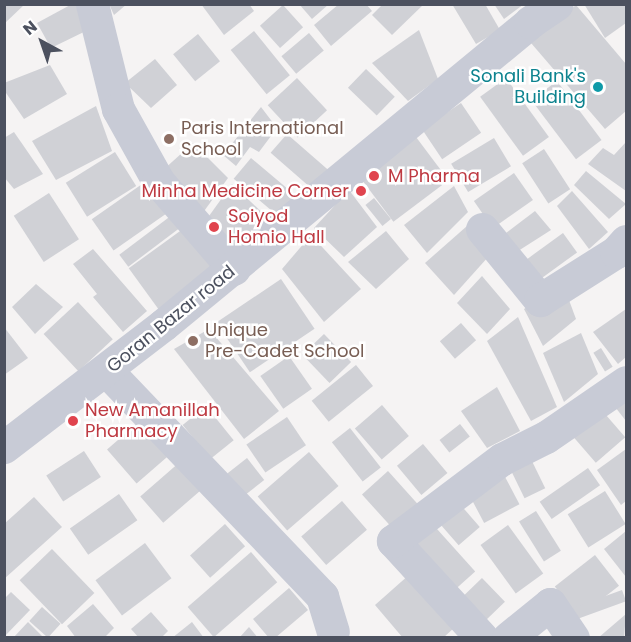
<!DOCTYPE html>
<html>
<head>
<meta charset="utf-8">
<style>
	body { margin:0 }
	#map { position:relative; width:631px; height:642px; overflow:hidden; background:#f5f3f3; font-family:Poppins,sans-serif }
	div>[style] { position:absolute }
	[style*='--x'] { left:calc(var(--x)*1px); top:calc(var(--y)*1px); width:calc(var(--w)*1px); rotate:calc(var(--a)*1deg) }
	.building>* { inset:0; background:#d0d1d6; transform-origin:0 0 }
	.minor>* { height:33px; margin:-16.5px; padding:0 16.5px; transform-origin:16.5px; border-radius:16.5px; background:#c8cbd6 }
	.dots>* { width:16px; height:16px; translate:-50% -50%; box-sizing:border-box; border:3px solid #fff; border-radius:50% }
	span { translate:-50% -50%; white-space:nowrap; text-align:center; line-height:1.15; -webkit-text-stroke:5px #fff; paint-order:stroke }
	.culture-label { font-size:18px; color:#0d838f }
	.right { translate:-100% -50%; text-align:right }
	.education-label { font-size:18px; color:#785e54 }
	.left { translate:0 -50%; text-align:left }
	.health-label { font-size:18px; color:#be3a42 }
	.street-label { font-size:18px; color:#4c515f }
	.frame { position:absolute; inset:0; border:6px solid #4c515f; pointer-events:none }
	.north { position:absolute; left:12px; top:12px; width:60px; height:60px; -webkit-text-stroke:4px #fff; paint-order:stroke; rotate:320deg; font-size:16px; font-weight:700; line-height:24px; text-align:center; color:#4c515f }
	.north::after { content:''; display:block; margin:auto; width:21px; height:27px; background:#4c515f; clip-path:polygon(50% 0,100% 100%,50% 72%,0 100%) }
</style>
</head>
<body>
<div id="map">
	<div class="building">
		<i style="clip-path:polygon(4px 4px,25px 4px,4px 24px)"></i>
		<i style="clip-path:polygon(72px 4px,77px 4px,92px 28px,51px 48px,37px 23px)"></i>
		<i style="clip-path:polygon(109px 4px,127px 4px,114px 15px)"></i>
		<i style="clip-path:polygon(201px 4px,249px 4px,254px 11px,224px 35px)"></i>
		<i style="clip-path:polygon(299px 4px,329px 4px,312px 19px)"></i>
		<i style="clip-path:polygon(339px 4px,366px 4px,372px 11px,331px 46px,314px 25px)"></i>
		<i style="clip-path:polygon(383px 4px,424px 4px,392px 35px,372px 15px)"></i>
		<i style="clip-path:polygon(452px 4px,485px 4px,500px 30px,476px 44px)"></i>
		<i style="clip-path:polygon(494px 4px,524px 4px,504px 19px)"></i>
		<i style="clip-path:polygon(584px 4px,626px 4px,626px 23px,605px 38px)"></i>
		<i style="left:283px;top:5px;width:30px;height:31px;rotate:48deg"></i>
		<i style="clip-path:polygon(576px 5px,626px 64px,626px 111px,605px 129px,531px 43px)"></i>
		<i style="clip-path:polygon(419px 30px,438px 79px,408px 101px,372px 63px)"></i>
		<i style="left:254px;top:31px;width:57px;height:30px;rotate:51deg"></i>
		<i style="left:309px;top:33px;width:23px;height:36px;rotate:50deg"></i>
		<i style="left:198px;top:34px;width:35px;height:32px;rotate:51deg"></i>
		<i style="clip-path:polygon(155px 59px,177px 85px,151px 108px,125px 83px)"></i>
		<i style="clip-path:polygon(50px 65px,67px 94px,24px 119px,4px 90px,4px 83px)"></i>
		<i style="left:366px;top:69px;width:40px;height:26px;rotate:44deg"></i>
		<i style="left:297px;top:78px;width:44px;height:40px;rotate:47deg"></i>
		<i style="left:506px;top:78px;width:73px;height:32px;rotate:54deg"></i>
		<i style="left:557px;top:81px;width:74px;height:32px;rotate:53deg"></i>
		<i style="left:461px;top:103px;width:36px;height:47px;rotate:56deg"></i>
		<i style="clip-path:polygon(96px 106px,112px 151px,56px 180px,32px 141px)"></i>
		<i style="clip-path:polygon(261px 107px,277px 128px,259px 152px,250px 147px,236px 166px,223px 155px)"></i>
		<i style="clip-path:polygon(14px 132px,43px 174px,14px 189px,4px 177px,4px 138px)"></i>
		<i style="left:287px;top:134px;width:57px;height:25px;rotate:41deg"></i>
		<i style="left:416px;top:137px;width:54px;height:69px;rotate:53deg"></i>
		<i style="left:494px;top:138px;width:33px;height:50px;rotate:59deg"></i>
		<i style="clip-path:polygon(626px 142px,626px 191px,588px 164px,603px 148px,614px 155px)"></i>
		<i style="clip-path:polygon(193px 143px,228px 178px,202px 214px,162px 171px)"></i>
		<i style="left:544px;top:149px;width:48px;height:26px;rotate:57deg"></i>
		<i style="left:115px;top:152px;width:40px;height:58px;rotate:58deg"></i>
		<i style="left:251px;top:158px;width:61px;height:27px;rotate:40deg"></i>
		<i style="clip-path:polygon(586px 171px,626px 204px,609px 219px,574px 185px)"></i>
		<i style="left:514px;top:173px;width:33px;height:49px;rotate:55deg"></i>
		<i style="left:145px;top:182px;width:38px;height:65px;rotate:55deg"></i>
		<i style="clip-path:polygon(232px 184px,271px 221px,242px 253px,204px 223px)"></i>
		<i style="clip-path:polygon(454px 186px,468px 212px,427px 253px,404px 225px)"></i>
		<i style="clip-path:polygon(349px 190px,377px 227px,344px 257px,314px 228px)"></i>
		<i style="clip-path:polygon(572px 191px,608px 232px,589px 249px,557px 206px)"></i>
		<i style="left:49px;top:193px;width:55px;height:42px;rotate:57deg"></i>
		<i style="left:374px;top:198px;width:27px;height:11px;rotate:51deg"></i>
		<i style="clip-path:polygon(535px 211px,551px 230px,515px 253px,502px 236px)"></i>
		<i style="left:172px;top:215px;width:15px;height:66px;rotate:53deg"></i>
		<i style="left:187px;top:226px;width:59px;height:72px;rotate:54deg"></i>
		<i style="clip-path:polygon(467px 226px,489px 256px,454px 295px,425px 263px)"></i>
		<i style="clip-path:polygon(386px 231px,409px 259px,376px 289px,348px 262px)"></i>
		<i style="left:563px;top:233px;width:24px;height:47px;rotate:54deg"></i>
		<i style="clip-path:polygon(311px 235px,361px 289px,324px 322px,282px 269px)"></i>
		<i style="clip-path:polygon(93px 249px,147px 311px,123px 332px,93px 297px,97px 294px,73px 264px)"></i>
		<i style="clip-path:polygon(482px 276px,510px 309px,487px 334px,457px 303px)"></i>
		<i style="left:281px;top:279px;width:60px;height:78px;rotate:56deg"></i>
		<i style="clip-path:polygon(36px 284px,63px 307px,35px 334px,12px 307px)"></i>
		<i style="clip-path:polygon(563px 284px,576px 319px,543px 346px,524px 309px)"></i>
		<i style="left:78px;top:302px;width:51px;height:47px;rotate:47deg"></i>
		<i style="clip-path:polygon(626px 309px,626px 357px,618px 364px,593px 332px)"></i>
		<i style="clip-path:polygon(518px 317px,557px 407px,531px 421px,487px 341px)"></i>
		<i style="left:461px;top:323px;width:23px;height:28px;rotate:49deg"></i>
		<i style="clip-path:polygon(4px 327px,28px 358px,4px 375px)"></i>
		<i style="clip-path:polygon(209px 329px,279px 411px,244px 439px,174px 349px)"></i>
		<i style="clip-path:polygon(581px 333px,598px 374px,564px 402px,543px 353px)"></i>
		<i style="left:324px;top:334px;width:39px;height:30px;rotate:46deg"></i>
		<i style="left:601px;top:348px;width:22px;height:9px;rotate:58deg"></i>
		<i style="left:289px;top:356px;width:40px;height:35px;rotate:55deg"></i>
		<i style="left:356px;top:365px;width:27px;height:57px;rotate:51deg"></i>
		<i style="clip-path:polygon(497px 387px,520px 431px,487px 448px,461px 411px)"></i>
		<i style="clip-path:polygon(626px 390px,626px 421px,612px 403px)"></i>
		<i style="left:382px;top:405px;width:41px;height:36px;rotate:49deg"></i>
		<i style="left:206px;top:406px;width:44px;height:30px;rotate:51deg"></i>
		<i style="left:599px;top:407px;width:40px;height:39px;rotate:49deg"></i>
		<i style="left:287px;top:417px;width:34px;height:49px;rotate:56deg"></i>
		<i style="left:141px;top:420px;width:45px;height:45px;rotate:49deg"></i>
		<i style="left:460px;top:424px;width:16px;height:26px;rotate:52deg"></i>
		<i style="left:350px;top:428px;width:50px;height:23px;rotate:52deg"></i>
		<i style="left:423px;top:444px;width:38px;height:34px;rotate:50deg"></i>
		<i style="clip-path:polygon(626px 449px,626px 501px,621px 505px,597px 470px)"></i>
		<i style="left:84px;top:451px;width:31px;height:45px;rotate:57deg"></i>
		<i style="left:309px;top:452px;width:45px;height:68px;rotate:49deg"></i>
		<i style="left:529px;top:455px;width:37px;height:23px;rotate:64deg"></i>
		<i style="left:247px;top:458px;width:28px;height:25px;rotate:52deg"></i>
		<i style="left:496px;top:460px;width:50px;height:40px;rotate:62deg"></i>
		<i style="left:181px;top:461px;width:35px;height:54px;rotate:49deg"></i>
		<i style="left:588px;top:468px;width:21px;height:59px;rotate:55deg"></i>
		<i style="left:388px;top:471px;width:45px;height:35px;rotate:48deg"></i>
		<i style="left:445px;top:487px;width:53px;height:28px;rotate:49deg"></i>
		<i style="left:605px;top:491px;width:39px;height:44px;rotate:58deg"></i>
		<i style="left:119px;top:494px;width:32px;height:60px;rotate:55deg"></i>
		<i style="clip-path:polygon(34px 497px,62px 527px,4px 579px,4px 524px)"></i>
		<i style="left:342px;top:501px;width:38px;height:54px;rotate:49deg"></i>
		<i style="left:419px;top:509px;width:84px;height:38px;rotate:48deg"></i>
		<i style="left:536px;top:511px;width:47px;height:20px;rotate:58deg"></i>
		<i style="left:225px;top:524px;width:30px;height:47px;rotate:48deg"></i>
		<i style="left:508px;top:525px;width:60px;height:34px;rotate:54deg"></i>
		<i style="clip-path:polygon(626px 531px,626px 577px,604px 549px)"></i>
		<i style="left:145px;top:543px;width:44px;height:62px;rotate:53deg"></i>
		<i style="left:52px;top:549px;width:61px;height:45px;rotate:46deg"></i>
		<i style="left:251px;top:552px;width:40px;height:84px;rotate:49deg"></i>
		<i style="left:595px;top:555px;width:39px;height:51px;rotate:52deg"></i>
		<i style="clip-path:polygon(410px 574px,455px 627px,443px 638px,403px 638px,375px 605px)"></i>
		<i style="left:482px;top:578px;width:33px;height:37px;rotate:46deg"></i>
		<i style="clip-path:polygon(289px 588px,308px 610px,275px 638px,269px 638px,253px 619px)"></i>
		<i style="left:622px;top:590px;width:12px;height:52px;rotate:70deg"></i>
		<i style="clip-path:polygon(11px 592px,30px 610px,4px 637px,4px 599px)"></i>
		<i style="clip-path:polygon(93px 604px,114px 628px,104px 638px,76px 638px,67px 626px)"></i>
		<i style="left:42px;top:607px;width:25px;height:19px;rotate:42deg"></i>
		<i style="clip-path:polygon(151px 612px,168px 631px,161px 638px,139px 638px,131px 629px)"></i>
		<i style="clip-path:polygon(626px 614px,624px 638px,598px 638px)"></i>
		<i style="clip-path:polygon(28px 622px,44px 638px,13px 638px)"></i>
		<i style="clip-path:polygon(192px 622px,204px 638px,172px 638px)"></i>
		<i style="clip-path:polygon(249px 627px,258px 638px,239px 638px)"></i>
	</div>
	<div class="minor">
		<i style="--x:92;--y:4;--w:108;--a:76.1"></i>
		<i style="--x:118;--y:109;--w:82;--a:60.9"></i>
		<i style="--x:158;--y:181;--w:116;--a:49.2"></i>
		<i style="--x:482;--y:229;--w:92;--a:50.8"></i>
		<i style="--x:540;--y:300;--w:90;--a:-32.3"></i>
		<i style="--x:616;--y:252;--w:15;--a:-48"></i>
		<i style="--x:106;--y:370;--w:313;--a:46.3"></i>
		<i style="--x:322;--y:596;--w:37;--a:73"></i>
		<i style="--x:4;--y:447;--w:200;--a:-37.5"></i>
		<i style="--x:163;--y:325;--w:476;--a:-39.5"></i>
		<i style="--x:530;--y:22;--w:32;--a:-34"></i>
		<i style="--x:482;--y:638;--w:132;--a:-132.5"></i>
		<i style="--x:393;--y:541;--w:136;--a:-37"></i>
		<i style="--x:502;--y:459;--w:49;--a:-26.6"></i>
		<i style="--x:546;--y:437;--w:97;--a:-34.5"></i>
		<i style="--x:508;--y:638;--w:54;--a:-39"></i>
		<i style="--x:550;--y:604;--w:41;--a:55.9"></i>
	</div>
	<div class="dots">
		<i style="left:598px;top:87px;background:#0f9aa8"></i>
		<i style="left:169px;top:139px;background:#8d6e63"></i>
		<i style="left:374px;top:176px;background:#e0444e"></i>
		<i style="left:361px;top:191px;background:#e0444e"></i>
		<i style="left:214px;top:227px;background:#e0444e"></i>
		<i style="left:193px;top:341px;background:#8d6e63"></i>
		<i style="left:73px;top:421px;background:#e0444e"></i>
	</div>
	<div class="culture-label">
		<span class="right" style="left:586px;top:87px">Sonali Bank's<br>Building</span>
	</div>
	<div class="education-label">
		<span class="left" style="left:181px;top:139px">Paris International<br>School</span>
		<span class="left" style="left:205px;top:341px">Unique<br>Pre-Cadet School</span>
	</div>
	<div class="health-label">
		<span class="left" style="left:388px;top:176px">M Pharma</span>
		<span class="right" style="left:349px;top:191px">Minha Medicine Corner</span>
		<span class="left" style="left:228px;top:227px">Soiyod<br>Homio Hall</span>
		<span class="left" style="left:85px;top:421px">New Amanillah<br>Pharmacy</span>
	</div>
	<div class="street-label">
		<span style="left:171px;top:319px;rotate:-39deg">Goran Bazar road</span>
	</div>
	<div class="frame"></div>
	<div class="north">N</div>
</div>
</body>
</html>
